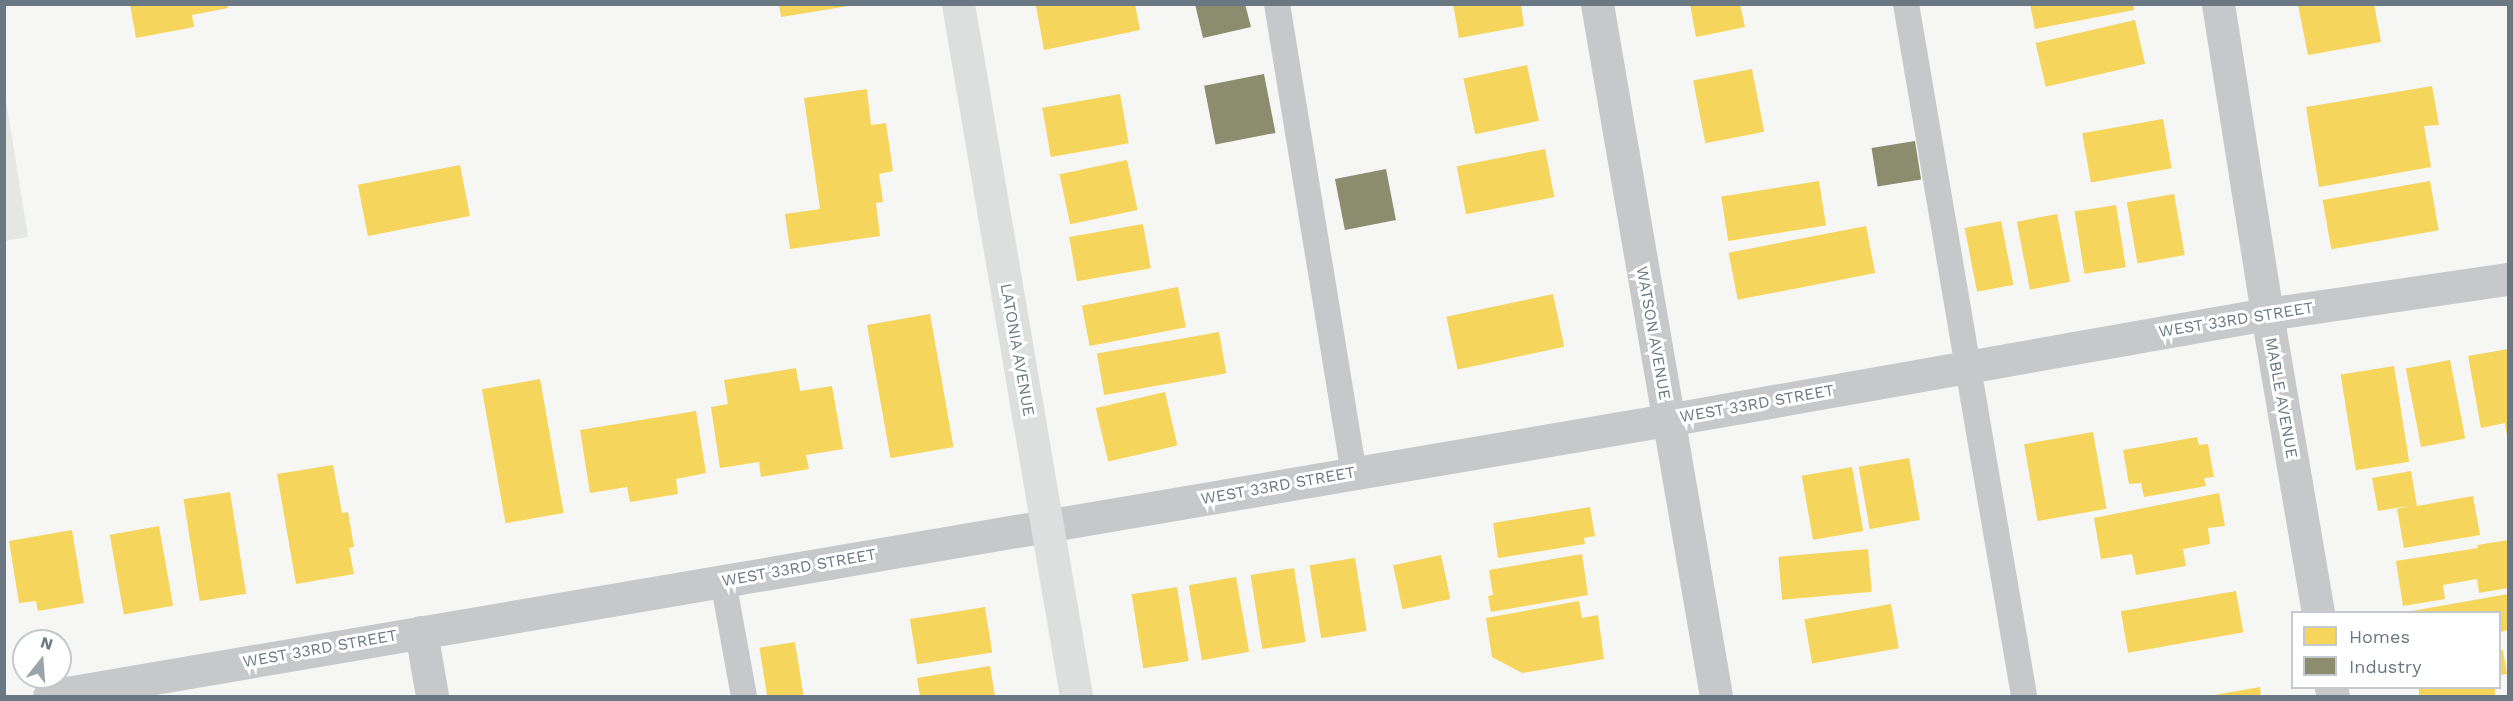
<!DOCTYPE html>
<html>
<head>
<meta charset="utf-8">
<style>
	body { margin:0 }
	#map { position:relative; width:2513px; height:701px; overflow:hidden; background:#f6f6f5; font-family:"Work Sans",sans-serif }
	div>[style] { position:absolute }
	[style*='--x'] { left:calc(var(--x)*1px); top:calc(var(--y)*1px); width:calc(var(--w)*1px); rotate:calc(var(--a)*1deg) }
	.green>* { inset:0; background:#e5e7e3 }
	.homes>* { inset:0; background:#f6d55c; transform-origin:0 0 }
	.industry>* { inset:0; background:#8c8c6e; transform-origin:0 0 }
	.lane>* { height:26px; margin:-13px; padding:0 13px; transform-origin:13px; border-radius:13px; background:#c7c8c9 }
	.street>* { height:33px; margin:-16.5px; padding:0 16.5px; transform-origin:16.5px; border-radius:16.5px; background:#c7c8c9 }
	.secondary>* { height:33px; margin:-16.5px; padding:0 16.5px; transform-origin:16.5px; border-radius:16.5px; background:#dddede }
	span { translate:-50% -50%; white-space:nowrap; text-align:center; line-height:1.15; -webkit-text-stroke:6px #fff; paint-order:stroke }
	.street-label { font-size:16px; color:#697882 }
	.frame { position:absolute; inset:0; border:6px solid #697882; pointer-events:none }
	.legend { position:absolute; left:2291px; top:611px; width:210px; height:78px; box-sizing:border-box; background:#fff; border:2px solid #c3c9cd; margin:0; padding:8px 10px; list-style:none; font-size:18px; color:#697882 }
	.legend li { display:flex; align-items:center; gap:12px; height:30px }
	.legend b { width:30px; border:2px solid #c3c9cd }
	.north { position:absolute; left:12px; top:629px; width:60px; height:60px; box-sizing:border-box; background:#fff; border:2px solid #c3c9cd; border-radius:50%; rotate:17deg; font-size:16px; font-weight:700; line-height:24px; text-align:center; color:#697882 }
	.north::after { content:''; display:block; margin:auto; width:21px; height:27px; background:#9aa4aa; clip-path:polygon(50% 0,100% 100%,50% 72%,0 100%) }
</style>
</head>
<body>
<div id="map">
	<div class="green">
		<i style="clip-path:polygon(5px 95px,28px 237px,5px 241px,4px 241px)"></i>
	</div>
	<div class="homes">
		<i style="clip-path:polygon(130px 4px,227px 4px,228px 8px,192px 15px,194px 27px,136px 38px)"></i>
		<i style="clip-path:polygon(779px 4px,849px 4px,849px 6px,781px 17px)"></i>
		<i style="clip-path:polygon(1043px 4px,1135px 4px,1140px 30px,1044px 50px,1036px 6px)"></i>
		<i style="clip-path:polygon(1453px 4px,1521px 4px,1524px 26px,1459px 38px)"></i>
		<i style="clip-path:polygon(1690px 4px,1740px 4px,1745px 27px,1696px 37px)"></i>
		<i style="clip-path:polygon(2030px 4px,2133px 4px,2134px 10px,2035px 29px)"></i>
		<i style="clip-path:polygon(2374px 4px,2381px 42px,2308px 55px,2298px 5px)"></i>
		<i style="left:2135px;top:20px;width:45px;height:102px;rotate:77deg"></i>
		<i style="left:1527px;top:65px;width:57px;height:65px;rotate:78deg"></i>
		<i style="left:1752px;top:69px;width:64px;height:60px;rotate:79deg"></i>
		<i style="clip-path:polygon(2432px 86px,2439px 125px,2424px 126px,2431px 167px,2319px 187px,2306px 107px)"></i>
		<i style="clip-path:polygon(867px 89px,871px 125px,886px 123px,893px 171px,879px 174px,883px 202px,876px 203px,880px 236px,790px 249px,785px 214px,820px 209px,804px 98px)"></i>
		<i style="left:1120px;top:94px;width:50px;height:79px;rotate:80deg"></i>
		<i style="left:2163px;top:119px;width:50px;height:82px;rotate:80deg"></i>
		<i style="left:1545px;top:149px;width:49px;height:90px;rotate:79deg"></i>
		<i style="left:1127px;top:160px;width:51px;height:69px;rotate:78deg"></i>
		<i style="left:460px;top:165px;width:52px;height:104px;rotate:79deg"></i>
		<i style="left:1819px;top:181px;width:45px;height:99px;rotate:81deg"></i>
		<i style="left:2430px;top:181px;width:50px;height:109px;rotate:80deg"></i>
		<i style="left:2174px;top:194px;width:62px;height:48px;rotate:80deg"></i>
		<i style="left:2116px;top:205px;width:63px;height:42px;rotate:81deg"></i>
		<i style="left:2057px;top:214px;width:69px;height:41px;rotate:79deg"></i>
		<i style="left:2001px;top:221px;width:65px;height:37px;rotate:79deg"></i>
		<i style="left:1143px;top:224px;width:45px;height:75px;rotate:80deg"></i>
		<i style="left:1866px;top:226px;width:48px;height:140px;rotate:79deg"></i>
		<i style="left:1178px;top:287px;width:41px;height:98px;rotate:79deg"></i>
		<i style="left:1553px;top:294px;width:54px;height:109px;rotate:78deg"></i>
		<i style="left:930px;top:314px;width:135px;height:64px;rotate:80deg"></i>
		<i style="left:1219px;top:332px;width:42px;height:124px;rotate:80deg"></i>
		<i style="clip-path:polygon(2508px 349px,2508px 435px,2507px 436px,2505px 423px,2481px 428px,2468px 356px)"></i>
		<i style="left:2450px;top:360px;width:80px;height:45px;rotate:79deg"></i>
		<i style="left:2394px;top:366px;width:97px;height:54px;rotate:81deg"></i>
		<i style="clip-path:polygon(796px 368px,800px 391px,832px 386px,843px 449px,806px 455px,809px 469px,761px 477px,759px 462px,720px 468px,711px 407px,728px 404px,724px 380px)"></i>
		<i style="left:540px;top:379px;width:136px;height:59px;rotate:80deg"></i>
		<i style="left:1165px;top:392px;width:55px;height:71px;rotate:77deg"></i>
		<i style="clip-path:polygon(696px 411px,706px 473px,676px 479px,678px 494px,630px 502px,627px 487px,590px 493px,580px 430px)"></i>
		<i style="left:2093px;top:432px;width:78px;height:70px;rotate:80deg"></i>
		<i style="clip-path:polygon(2197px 437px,2199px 445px,2208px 444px,2214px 477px,2204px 478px,2206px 486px,2144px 497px,2141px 483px,2129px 484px,2123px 450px)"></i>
		<i style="left:1909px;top:458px;width:63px;height:51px;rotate:80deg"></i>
		<i style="clip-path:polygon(333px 465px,342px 513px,348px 512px,354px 547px,349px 548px,354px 574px,296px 584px,277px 474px)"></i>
		<i style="left:1852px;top:467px;width:65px;height:51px;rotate:80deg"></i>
		<i style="clip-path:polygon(2411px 471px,2417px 506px,2473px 496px,2480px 535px,2404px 548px,2397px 509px,2408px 506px,2378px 511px,2372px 478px)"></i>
		<i style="left:230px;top:492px;width:103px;height:47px;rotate:81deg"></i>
		<i style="clip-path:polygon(2219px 493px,2225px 526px,2208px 528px,2210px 544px,2183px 549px,2186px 566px,2136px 575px,2132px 554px,2101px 559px,2094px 518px)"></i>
		<i style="clip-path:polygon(1590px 507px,1595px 536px,1584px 538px,1585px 544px,1498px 558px,1493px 523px)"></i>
		<i style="left:159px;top:526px;width:81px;height:50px;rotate:80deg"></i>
		<i style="clip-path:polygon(72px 530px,84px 603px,38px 611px,36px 601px,19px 603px,9px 541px)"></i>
		<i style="clip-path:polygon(2508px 540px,2508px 588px,2479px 593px,2477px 579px,2443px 585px,2445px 599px,2403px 606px,2396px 561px,2478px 548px,2477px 545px)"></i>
		<i style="left:1868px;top:549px;width:43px;height:90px;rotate:85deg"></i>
		<i style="clip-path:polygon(1582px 554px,1588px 595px,1491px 612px,1488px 596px,1493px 595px,1489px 570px)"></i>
		<i style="left:1441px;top:555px;width:45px;height:49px;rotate:78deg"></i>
		<i style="left:1355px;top:558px;width:74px;height:46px;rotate:81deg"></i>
		<i style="left:1294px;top:568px;width:75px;height:44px;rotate:81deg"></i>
		<i style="left:1236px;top:577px;width:76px;height:48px;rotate:80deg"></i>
		<i style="left:1177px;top:587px;width:75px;height:46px;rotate:81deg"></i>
		<i style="left:2236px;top:591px;width:42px;height:117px;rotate:80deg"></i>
		<i style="clip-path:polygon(2508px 594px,2508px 630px,2500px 632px,2500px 612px,2406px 612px)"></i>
		<i style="clip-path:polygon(1579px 601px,1582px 618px,1598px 615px,1604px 659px,1522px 673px,1492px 657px,1486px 618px)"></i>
		<i style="left:1891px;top:604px;width:45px;height:88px;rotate:80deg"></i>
		<i style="left:985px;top:607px;width:46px;height:76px;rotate:81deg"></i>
		<i style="left:795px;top:642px;width:55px;height:36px;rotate:81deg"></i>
		<i style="clip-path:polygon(2500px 650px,2503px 650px,2507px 674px,2500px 675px)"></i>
		<i style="clip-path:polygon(990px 666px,995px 696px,920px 696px,917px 678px)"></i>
		<i style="clip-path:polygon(2260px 687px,2261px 696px,2214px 696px,2214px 695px)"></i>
		<i style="left:2419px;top:688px;width:76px;height:8px"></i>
	</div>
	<div class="industry">
		<i style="clip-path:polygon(1195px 4px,1245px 4px,1251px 27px,1203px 38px)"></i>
		<i style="left:1264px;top:74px;width:60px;height:61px;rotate:79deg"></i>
		<i style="left:1915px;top:141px;width:39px;height:44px;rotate:81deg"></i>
		<i style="left:1386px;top:169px;width:52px;height:52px;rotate:79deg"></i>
	</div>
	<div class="lane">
		<i style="--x:1277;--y:4;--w:475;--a:80.7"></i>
		<i style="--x:1906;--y:4;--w:702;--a:80.32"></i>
		<i style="--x:723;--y:581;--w:117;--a:79.7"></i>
	</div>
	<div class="street">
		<i style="--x:1597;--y:4;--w:702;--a:80.24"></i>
		<i style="--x:2218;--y:4;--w:314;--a:81"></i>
		<i style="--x:2267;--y:314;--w:302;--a:80.3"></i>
		<i style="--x:421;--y:632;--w:65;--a:80.2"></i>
		<i style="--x:2331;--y:688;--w:8;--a:76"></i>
		<i style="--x:49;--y:696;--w:1641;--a:-9.68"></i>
		<i style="--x:1667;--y:420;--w:609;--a:-10.02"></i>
		<i style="--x:2267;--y:314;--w:244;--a:-8.3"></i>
	</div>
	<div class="secondary">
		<i style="--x:958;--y:4;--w:702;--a:80.32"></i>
	</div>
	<div class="street-label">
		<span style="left:2236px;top:320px;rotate:-9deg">WEST 33RD STREET</span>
		<span style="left:1653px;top:333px;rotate:80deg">WATSON AVENUE</span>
		<span style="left:1017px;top:350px;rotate:80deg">LATONIA AVENUE</span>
		<span style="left:2281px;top:398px;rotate:80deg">MABLE AVENUE</span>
		<span style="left:1757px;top:404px;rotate:-10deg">WEST 33RD STREET</span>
		<span style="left:1278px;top:486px;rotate:-10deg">WEST 33RD STREET</span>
		<span style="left:799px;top:568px;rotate:-10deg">WEST 33RD STREET</span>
		<span style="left:320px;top:649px;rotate:-10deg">WEST 33RD STREET</span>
	</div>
	<div class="frame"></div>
	<ul class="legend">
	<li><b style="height:16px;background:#f6d55c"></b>Homes</li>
	<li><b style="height:16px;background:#8c8c6e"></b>Industry</li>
	</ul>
	<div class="north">N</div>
</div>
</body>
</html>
